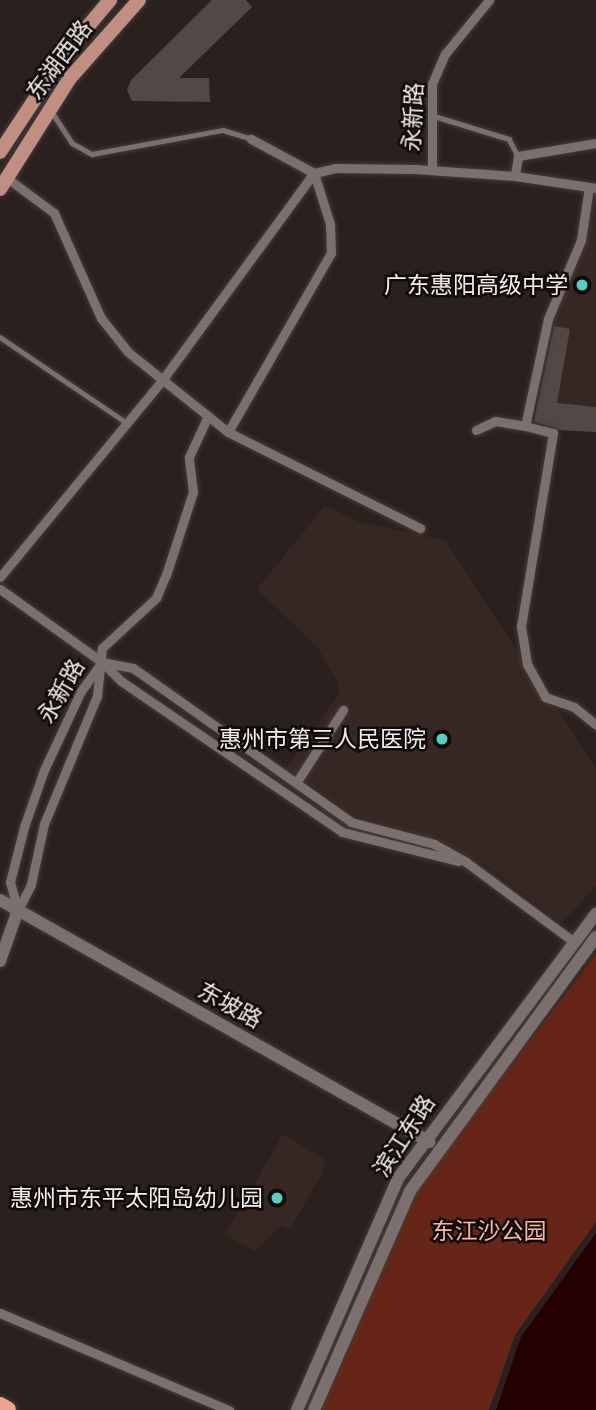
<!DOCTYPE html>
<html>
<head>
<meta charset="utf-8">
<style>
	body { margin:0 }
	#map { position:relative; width:596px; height:1410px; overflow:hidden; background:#2a211f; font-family:"PT Sans","Noto Sans SC",sans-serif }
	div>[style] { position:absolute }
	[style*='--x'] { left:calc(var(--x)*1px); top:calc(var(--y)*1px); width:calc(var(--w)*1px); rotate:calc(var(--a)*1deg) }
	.built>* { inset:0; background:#372723 }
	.green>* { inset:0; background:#662516 }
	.water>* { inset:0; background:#240000 }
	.building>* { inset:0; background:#524845 }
	.roads { filter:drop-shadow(0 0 2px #443c3a) drop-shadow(0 0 2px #443c3a) }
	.lane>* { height:4.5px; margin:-2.25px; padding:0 2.25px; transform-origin:2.25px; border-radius:2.25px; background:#7b706d }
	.street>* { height:9px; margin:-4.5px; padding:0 4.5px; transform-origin:4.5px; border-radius:4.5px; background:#7b706d }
	.secondary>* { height:12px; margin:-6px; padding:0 6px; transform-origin:6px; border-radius:6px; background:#7b706d }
	.primary>* { height:14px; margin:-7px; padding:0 7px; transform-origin:7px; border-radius:7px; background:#c08e82 }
	.highway>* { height:18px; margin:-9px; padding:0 9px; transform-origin:9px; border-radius:9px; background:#eea290 }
	.dots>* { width:19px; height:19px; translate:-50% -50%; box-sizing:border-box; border:4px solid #0f0b0a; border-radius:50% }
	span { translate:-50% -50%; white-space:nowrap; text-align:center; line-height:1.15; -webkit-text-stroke:5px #0f0b0a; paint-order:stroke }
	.street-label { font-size:23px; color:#f4edec }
	.poi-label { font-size:23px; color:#f4edec }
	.right { translate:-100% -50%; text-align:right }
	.park-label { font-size:23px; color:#fbb4a2 }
</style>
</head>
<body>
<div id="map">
	<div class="built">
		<i style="clip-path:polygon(592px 191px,596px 192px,596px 432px,553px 429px,533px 424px,551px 326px,585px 243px)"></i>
		<i style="clip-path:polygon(325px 506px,359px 522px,445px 540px,519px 654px,543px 702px,559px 711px,596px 769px,596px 886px,562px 923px,490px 868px,441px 841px,354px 815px,286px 768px,338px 695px,338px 683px,318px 648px,257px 589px)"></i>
		<i style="clip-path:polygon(283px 1134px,325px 1160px,323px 1172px,290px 1229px,280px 1225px,255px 1251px,225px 1235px)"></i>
	</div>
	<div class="green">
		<i style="clip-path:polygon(596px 954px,596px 1222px,515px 1335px,489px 1410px,319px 1410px,416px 1189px)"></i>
	</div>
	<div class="water">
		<i style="clip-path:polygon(596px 1233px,596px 1410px,496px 1410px,521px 1337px)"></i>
	</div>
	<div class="building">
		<i style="clip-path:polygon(212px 0,246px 0,252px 7px,179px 78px,209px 78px,210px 102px,132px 101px,127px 90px,131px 80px)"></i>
		<i style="clip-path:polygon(554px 326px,570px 329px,557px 403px,596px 407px,596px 432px,559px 430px,534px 421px)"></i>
	</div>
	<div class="roads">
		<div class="lane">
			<i style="--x:52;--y:112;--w:37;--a:57"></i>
			<i style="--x:72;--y:143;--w:23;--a:29"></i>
			<i style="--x:92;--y:154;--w:133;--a:-10.4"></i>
			<i style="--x:223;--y:130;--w:28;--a:17"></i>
			<i style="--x:431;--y:115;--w:82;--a:17.1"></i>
			<i style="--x:509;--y:139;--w:19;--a:62"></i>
			<i style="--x:0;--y:337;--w:153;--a:34.1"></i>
		</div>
		<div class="street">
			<i style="--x:596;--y:143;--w:79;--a:170.5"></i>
			<i style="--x:518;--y:156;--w:20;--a:99"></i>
			<i style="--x:515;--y:176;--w:82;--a:8.4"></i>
			<i style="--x:432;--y:170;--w:86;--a:-90"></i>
			<i style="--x:432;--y:84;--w:33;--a:-67"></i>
			<i style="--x:445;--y:54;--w:70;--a:-50.8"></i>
			<i style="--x:7;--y:178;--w:59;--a:36.7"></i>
			<i style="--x:54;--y:213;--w:115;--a:65.9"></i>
			<i style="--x:101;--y:318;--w:43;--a:51.5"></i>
			<i style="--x:128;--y:352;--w:128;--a:38.7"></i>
			<i style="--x:228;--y:432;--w:215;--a:26.6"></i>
			<i style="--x:589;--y:187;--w:54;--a:98.6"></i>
			<i style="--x:581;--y:240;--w:86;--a:112.7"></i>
			<i style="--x:548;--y:319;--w:109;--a:102.1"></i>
			<i style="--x:525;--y:426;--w:29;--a:14"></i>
			<i style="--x:553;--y:433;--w:196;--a:99.4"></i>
			<i style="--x:521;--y:626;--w:38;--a:81"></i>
			<i style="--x:527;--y:664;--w:38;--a:61"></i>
			<i style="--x:545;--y:697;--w:31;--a:19"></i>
			<i style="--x:574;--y:707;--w:28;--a:39"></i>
			<i style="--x:476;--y:430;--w:21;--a:-25"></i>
			<i style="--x:495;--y:421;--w:30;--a:9"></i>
			<i style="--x:228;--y:432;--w:207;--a:-60.1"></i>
			<i style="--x:331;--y:253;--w:29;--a:-92"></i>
			<i style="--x:330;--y:224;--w:53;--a:-107.4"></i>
			<i style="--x:314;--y:173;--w:72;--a:-151.6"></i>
			<i style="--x:0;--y:577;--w:256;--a:-50.5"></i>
			<i style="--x:163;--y:379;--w:255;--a:-53.8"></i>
			<i style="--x:314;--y:173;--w:22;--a:-13"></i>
			<i style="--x:335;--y:168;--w:80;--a:0.7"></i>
			<i style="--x:415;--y:169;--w:100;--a:4"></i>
			<i style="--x:0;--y:589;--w:125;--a:35.6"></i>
			<i style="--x:102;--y:662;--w:27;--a:45"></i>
			<i style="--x:121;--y:681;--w:268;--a:34.3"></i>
			<i style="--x:342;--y:832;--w:120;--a:14"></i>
			<i style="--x:102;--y:662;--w:32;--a:11"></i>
			<i style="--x:133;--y:668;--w:267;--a:35.2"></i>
			<i style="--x:351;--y:822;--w:86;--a:14.8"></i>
			<i style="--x:434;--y:844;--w:37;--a:29"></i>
			<i style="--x:466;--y:862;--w:134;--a:36.5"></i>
			<i style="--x:296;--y:783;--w:87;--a:-57.2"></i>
			<i style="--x:18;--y:910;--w:29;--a:-63"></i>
			<i style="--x:31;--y:884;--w:61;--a:-77.8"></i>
			<i style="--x:44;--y:824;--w:139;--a:-67.5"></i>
			<i style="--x:97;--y:696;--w:48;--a:-84.1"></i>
			<i style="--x:102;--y:648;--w:74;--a:-42.8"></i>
			<i style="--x:156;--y:598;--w:25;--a:-67"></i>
			<i style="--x:166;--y:575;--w:87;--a:-72"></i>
			<i style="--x:193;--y:492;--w:35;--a:-97"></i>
			<i style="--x:189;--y:457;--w:43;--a:-65.2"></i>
			<i style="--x:18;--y:910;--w:29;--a:-106"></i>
			<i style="--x:10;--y:882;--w:57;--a:-75.7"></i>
			<i style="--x:24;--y:827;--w:60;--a:-70.7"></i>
			<i style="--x:44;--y:770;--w:87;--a:-64.9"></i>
			<i style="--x:81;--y:691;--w:34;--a:-54"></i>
			<i style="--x:0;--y:1313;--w:249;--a:23"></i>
		</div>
		<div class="secondary">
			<i style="--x:0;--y:900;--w:493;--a:29.4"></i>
			<i style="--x:0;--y:961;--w:54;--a:-70.6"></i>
			<i style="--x:297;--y:1410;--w:254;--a:-66.4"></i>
			<i style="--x:399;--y:1177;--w:329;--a:-53.2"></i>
			<i style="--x:314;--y:1410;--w:239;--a:-66.3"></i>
			<i style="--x:410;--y:1191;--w:315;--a:-53.8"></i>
		</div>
		<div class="primary">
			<i style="--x:0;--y:152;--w:116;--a:-56.6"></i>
			<i style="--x:64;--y:55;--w:72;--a:-50.1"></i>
			<i style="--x:0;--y:189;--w:131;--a:-57.8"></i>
			<i style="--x:70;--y:78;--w:104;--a:-48.5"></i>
		</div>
		<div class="highway">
			<i style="--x:0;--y:1406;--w:8;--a:30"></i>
		</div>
	</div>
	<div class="dots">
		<i style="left:582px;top:285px;background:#58cec0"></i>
		<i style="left:442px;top:739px;background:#58cec0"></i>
		<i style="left:277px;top:1198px;background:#58cec0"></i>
	</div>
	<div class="street-label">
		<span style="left:59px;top:60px;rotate:-53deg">东湖西路</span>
		<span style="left:413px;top:117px;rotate:-87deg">永新路</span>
		<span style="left:61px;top:691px;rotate:-60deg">永新路</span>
		<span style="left:230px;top:1005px;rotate:29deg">东坡路</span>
		<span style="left:404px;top:1136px;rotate:-57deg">滨江东路</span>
	</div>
	<div class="poi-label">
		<span class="right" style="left:568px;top:285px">广东惠阳高级中学</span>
		<span class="right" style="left:426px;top:739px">惠州市第三人民医院</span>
		<span class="right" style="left:263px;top:1198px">惠州市东平太阳岛幼儿园</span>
	</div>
	<div class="park-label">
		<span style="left:489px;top:1231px">东江沙公园</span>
	</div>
</div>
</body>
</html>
